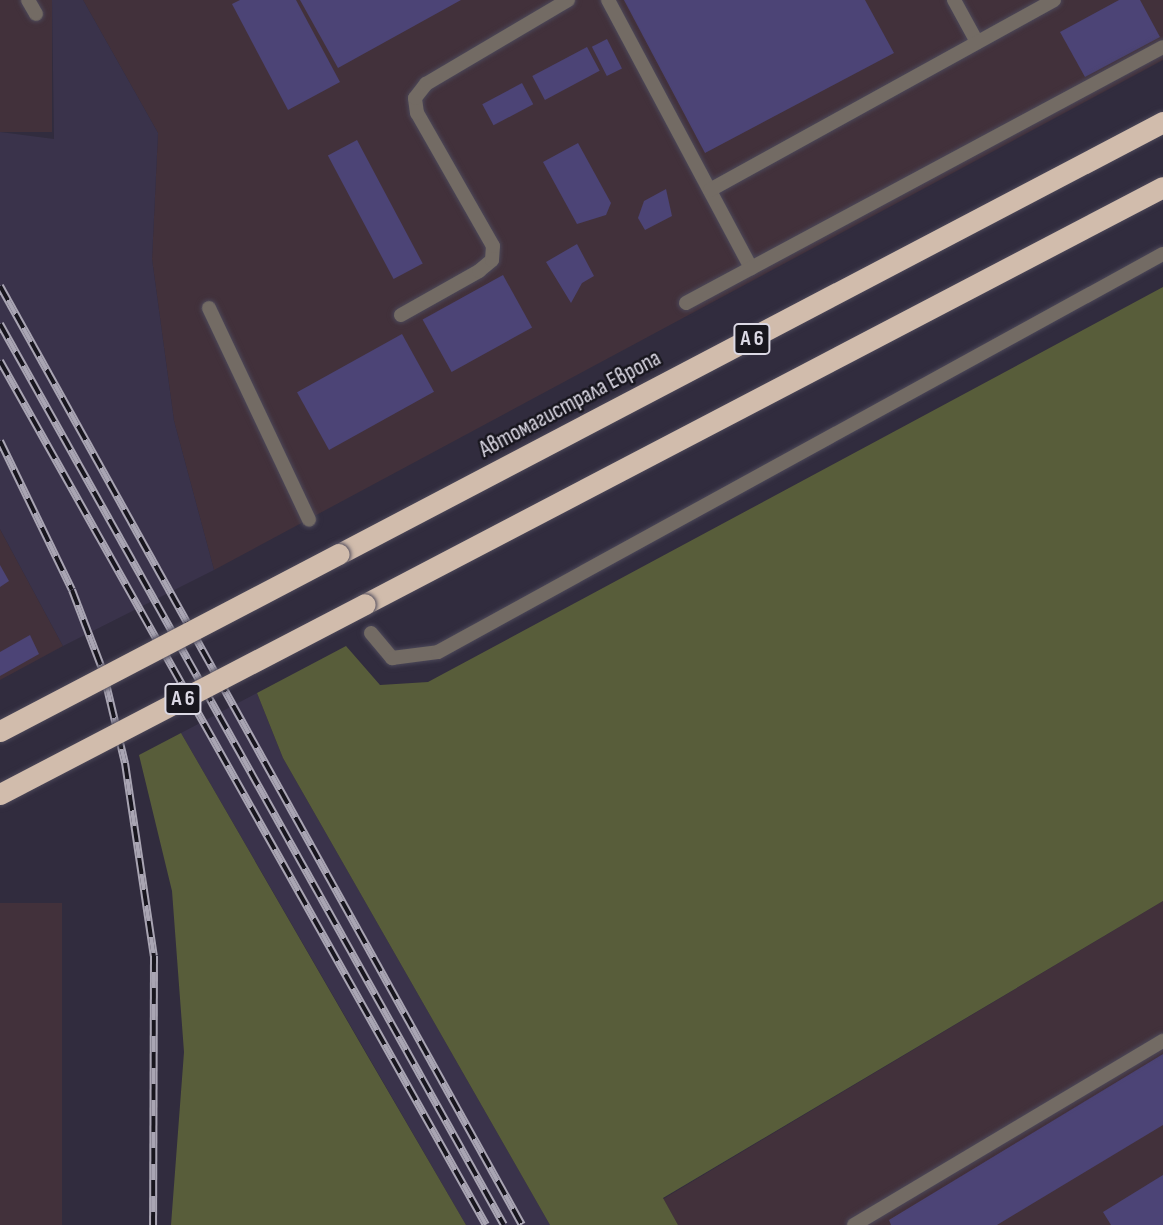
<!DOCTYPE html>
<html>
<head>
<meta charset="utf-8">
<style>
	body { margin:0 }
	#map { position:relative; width:1163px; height:1225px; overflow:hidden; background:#312c3e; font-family:"Sofia Sans Condensed",sans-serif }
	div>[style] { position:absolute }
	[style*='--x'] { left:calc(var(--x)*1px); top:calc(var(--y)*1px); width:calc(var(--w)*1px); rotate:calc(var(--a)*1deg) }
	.commercial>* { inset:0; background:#42313b; transform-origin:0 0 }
	.built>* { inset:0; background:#3a334b }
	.green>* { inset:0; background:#585d3a }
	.building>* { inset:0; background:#4c4476; transform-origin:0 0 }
	.roads { filter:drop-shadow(0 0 2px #4c4859) drop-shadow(0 0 2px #4c4859) }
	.service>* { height:14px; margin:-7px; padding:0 7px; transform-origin:7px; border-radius:7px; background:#736b64 }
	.motorway>* { height:21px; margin:-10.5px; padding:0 10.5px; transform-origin:10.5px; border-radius:10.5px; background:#d1bcac }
	.rail>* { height:8px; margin-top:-4px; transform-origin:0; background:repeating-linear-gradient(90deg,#18161e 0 16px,#a9a5b3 0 32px); box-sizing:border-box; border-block:2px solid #a9a5b3 }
	.bridges { filter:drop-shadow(0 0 2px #4c4859) drop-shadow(0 0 2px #4c4859) }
	.motorway-bridge>* { height:21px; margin:-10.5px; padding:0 10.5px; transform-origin:10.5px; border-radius:10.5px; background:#d1bcac }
	span { translate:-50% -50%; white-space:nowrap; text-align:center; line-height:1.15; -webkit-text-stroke:5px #18161e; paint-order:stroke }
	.shield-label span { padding:2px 5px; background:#18161e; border:2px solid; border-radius:5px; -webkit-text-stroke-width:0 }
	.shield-label { font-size:21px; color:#dbd8e4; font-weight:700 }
	.street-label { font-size:23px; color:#dbd8e4 }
</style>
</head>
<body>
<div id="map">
	<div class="commercial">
		<i style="left:0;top:0;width:52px;height:132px"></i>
		<i style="clip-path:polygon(83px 0,1163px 0,1163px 60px,214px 570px,174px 421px,152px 259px,158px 133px)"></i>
		<i style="clip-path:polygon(0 529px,63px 646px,0 680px)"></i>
		<i style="clip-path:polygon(1163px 901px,1163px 1225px,678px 1225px,663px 1199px)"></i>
		<i style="left:62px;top:903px;width:322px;height:67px;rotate:90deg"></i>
	</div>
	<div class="built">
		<i style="clip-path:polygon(52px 0,83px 0,158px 133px,152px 259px,174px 421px,214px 570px,63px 646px,0 529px,0 132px,54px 139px)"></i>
		<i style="clip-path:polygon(257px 693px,283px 758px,550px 1225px,466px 1225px,181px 733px)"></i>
	</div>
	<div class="green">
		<i style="clip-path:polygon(1163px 287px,1163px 901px,663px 1198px,678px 1225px,550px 1225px,283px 758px,257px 693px,346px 646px,380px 685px,428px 682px)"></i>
		<i style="clip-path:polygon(181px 733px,367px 1055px,466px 1225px,171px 1225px,184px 1052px,172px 891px,139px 755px)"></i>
	</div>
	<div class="building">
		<i style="clip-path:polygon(240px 0,296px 0,340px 82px,288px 110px,232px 4px)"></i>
		<i style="clip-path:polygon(300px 0,461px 0,338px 68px)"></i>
		<i style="clip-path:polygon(624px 0,865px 0,894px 53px,705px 153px)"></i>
		<i style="clip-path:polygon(1119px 0,1140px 0,1160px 37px,1085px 77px,1060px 32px)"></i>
		<i style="left:607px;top:39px;width:33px;height:17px;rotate:63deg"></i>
		<i style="left:587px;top:47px;width:27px;height:62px;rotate:62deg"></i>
		<i style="left:522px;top:83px;width:24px;height:45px;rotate:62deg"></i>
		<i style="left:357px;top:140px;width:140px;height:33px;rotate:62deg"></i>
		<i style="clip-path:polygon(578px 143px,611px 203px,606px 215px,577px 224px,543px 162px)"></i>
		<i style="clip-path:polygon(666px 189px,672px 216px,645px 230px,638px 218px,644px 201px)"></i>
		<i style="clip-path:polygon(577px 244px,594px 276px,582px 283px,571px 303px,546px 262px)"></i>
		<i style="left:503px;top:275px;width:60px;height:92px;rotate:61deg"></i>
		<i style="left:402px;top:334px;width:66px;height:120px;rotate:61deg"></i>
		<i style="clip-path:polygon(0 565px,9px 581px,0 587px)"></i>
		<i style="clip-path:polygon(30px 635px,39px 654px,0 676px,0 652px)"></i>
		<i style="clip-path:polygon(1163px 1054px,1163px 1125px,997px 1225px,891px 1225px,889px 1220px)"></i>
		<i style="clip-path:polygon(1163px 1175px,1163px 1225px,1111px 1225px,1103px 1212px)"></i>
	</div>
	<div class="roads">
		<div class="service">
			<i style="--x:28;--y:0;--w:16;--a:60"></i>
			<i style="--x:608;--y:0;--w:304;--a:61.9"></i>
			<i style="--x:954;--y:0;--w:48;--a:61.3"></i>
			<i style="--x:710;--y:190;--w:393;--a:-28.9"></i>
			<i style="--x:686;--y:303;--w:541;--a:-28.22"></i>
			<i style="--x:209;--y:308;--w:234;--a:64.7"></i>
			<i style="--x:401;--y:315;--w:90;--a:-29.4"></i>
			<i style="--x:479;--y:271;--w:17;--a:-40"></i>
			<i style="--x:492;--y:260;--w:14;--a:-86"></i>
			<i style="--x:493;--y:246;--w:153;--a:-119.7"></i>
			<i style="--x:417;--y:113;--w:15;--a:-98"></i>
			<i style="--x:415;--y:98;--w:18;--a:-52"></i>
			<i style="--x:426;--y:84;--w:165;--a:-30.6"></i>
			<i style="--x:371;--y:633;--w:33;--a:50"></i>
			<i style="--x:392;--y:658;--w:46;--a:-7.4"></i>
			<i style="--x:438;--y:652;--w:827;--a:-28.77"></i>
			<i style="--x:854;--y:1225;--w:360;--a:-30.8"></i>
		</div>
		<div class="motorway">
			<i style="--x:339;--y:554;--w:930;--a:-27.67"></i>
			<i style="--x:365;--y:604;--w:900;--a:-27.59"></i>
		</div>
	</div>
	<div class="rail">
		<i style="--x:0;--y:286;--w:1074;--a:60.93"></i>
		<i style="--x:0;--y:324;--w:1032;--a:60.78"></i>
		<i style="--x:0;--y:361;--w:991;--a:60.64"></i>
		<i style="--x:0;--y:441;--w:165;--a:64.2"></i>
		<i style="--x:72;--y:590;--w:87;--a:69.1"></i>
		<i style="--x:103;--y:671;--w:95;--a:76.6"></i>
		<i style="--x:125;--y:763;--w:195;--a:81.5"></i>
		<i style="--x:154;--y:956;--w:269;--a:90.2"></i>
	</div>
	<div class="bridges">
		<div class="motorway-bridge">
			<i style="--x:0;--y:731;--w:382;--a:-27.6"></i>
			<i style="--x:0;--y:794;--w:411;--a:-27.5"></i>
		</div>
	</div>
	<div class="shield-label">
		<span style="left:752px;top:339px">A 6</span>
		<span style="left:183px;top:699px">A 6</span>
	</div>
	<div class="street-label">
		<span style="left:570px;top:404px;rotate:-28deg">Автомагистрала Европа</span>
	</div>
</div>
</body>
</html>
